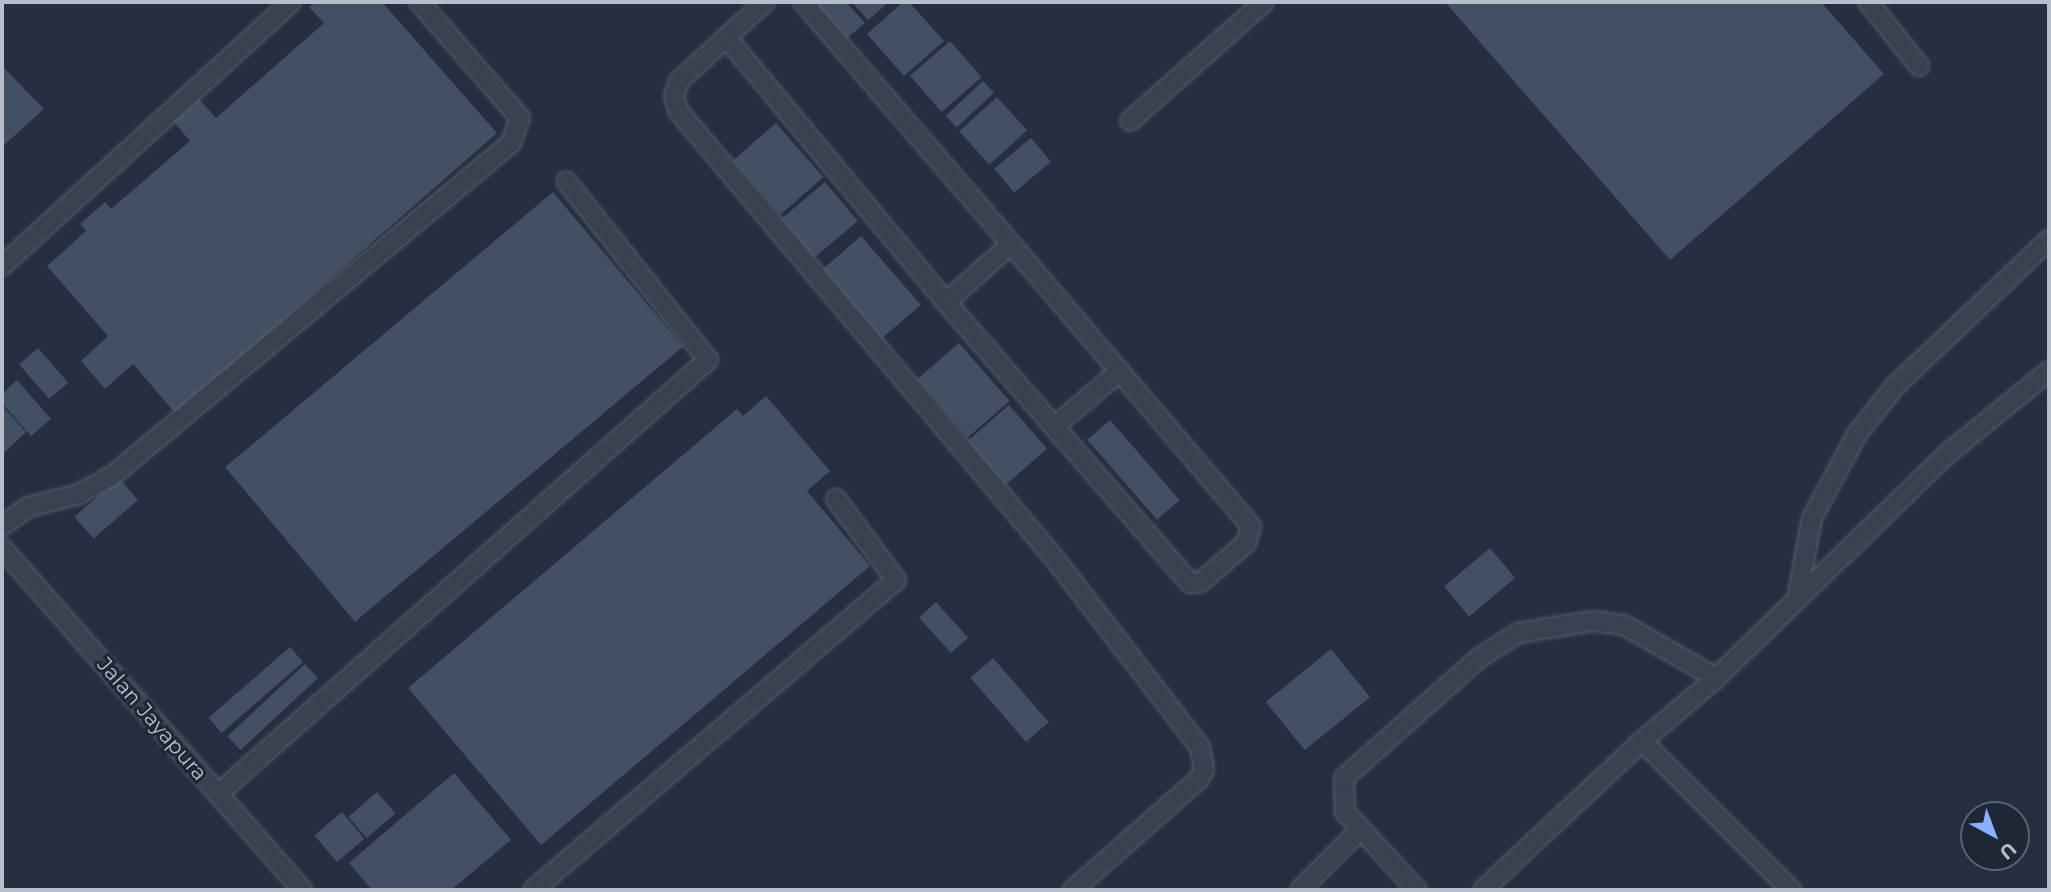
<!DOCTYPE html>
<html>
<head>
<meta charset="utf-8">
<style>
	body { margin:0 }
	#map { position:relative; width:2051px; height:892px; overflow:hidden; background:#252f41; font-family:Montserrat,sans-serif }
	div>[style] { position:absolute }
	[style*='--x'] { left:calc(var(--x)*1px); top:calc(var(--y)*1px); width:calc(var(--w)*1px); rotate:calc(var(--a)*1deg) }
	.building>* { inset:0; background:#444f63; transform-origin:0 0 }
	.roads { filter:drop-shadow(0 0 2px #545d6b) drop-shadow(0 0 2px #545d6b) }
	.lane>* { height:18px; margin:-9px; padding:0 9px; transform-origin:9px; border-radius:9px; background:#394251 }
	span { translate:-50% -50%; white-space:nowrap; text-align:center; line-height:1.15; -webkit-text-stroke:6px #1e2736; paint-order:stroke }
	.street-label { font-size:21px; color:#b6bdcb }
	.frame { position:absolute; inset:0; border:4px solid #b6bdcb; pointer-events:none }
	.north { position:absolute; left:1960px; top:801px; width:70px; height:70px; box-sizing:border-box; background:#1e2736; border:2px solid #5b6372; border-radius:50%; rotate:139deg; font-size:19px; font-weight:700; line-height:28px; text-align:center; color:#b6bdcb }
	.north::after { content:''; display:block; margin:auto; width:24px; height:32px; background:#8bb0fb; clip-path:polygon(50% 0,100% 100%,50% 72%,0 100%) }
</style>
</head>
<body>
<div id="map">
	<div class="building">
		<i style="clip-path:polygon(315px 2px,382px 2px,497px 133px,176px 414px,133px 364px,105px 389px,81px 361px,108px 336px,47px 266px,86px 231px,80px 224px,105px 202px,111px 209px,190px 141px,173px 121px,199px 99px,216px 118px,324px 23px,309px 7px)"></i>
		<i style="clip-path:polygon(814px 2px,846px 2px,865px 23px,847px 38px)"></i>
		<i style="clip-path:polygon(852px 2px,889px 2px,868px 20px)"></i>
		<i style="clip-path:polygon(903px 2px,909px 2px,944px 41px,904px 76px,867px 34px)"></i>
		<i style="clip-path:polygon(1445px 2px,1821px 2px,1884px 74px,1670px 260px)"></i>
		<i style="left:950px;top:41px;width:48px;height:53px;rotate:49deg"></i>
		<i style="clip-path:polygon(2px 66px,44px 109px,2px 147px)"></i>
		<i style="left:983px;top:81px;width:16px;height:51px;rotate:47deg"></i>
		<i style="left:997px;top:97px;width:45px;height:51px;rotate:48deg"></i>
		<i style="left:776px;top:123px;width:72px;height:57px;rotate:49deg"></i>
		<i style="left:1031px;top:138px;width:31px;height:48px;rotate:50deg"></i>
		<i style="left:825px;top:182px;width:51px;height:57px;rotate:50deg"></i>
		<i style="left:553px;top:192px;width:202px;height:428px;rotate:50deg"></i>
		<i style="left:861px;top:236px;width:91px;height:52px;rotate:49deg"></i>
		<i style="left:959px;top:343px;width:77px;height:55px;rotate:49deg"></i>
		<i style="left:38px;top:348px;width:46px;height:25px;rotate:49deg"></i>
		<i style="clip-path:polygon(17px 380px,51px 419px,31px 436px,2px 403px,2px 394px)"></i>
		<i style="clip-path:polygon(766px 396px,830px 471px,807px 491px,870px 566px,541px 845px,408px 688px,737px 409px,743px 416px)"></i>
		<i style="clip-path:polygon(2px 405px,26px 432px,4px 453px,2px 451px)"></i>
		<i style="left:1009px;top:405px;width:58px;height:55px;rotate:49deg"></i>
		<i style="left:1110px;top:420px;width:106px;height:30px;rotate:49deg"></i>
		<i style="left:119px;top:478px;width:29px;height:59px;rotate:49deg"></i>
		<i style="left:1490px;top:548px;width:39px;height:60px;rotate:50deg"></i>
		<i style="left:936px;top:602px;width:48px;height:23px;rotate:48deg"></i>
		<i style="left:290px;top:647px;width:20px;height:108px;rotate:49deg"></i>
		<i style="left:1331px;top:649px;width:62px;height:84px;rotate:51deg"></i>
		<i style="left:993px;top:658px;width:85px;height:30px;rotate:49deg"></i>
		<i style="left:305px;top:664px;width:19px;height:106px;rotate:47deg"></i>
		<i style="clip-path:polygon(454px 773px,511px 840px,451px 890px,372px 890px,349px 863px)"></i>
		<i style="left:377px;top:792px;width:28px;height:38px;rotate:49deg"></i>
		<i style="left:342px;top:812px;width:35px;height:36px;rotate:50deg"></i>
	</div>
	<div class="roads">
		<div class="lane">
			<i style="--x:765;--y:2;--w:117;--a:137.4"></i>
			<i style="--x:679;--y:81;--w:16;--a:108"></i>
			<i style="--x:674;--y:96;--w:17;--a:73"></i>
			<i style="--x:679;--y:112;--w:584;--a:49.93"></i>
			<i style="--x:1055;--y:559;--w:237;--a:52.4"></i>
			<i style="--x:1200;--y:747;--w:23;--a:80"></i>
			<i style="--x:1204;--y:770;--w:10;--a:119"></i>
			<i style="--x:1199;--y:779;--w:168;--a:138.6"></i>
			<i style="--x:803;--y:2;--w:319;--a:49.3"></i>
			<i style="--x:1868;--y:2;--w:82;--a:51.4"></i>
			<i style="--x:726;--y:37;--w:344;--a:50.3"></i>
			<i style="--x:1130;--y:121;--w:179;--a:-41.6"></i>
			<i style="--x:1011;--y:244;--w:370;--a:49.6"></i>
			<i style="--x:1251;--y:526;--w:18;--a:106"></i>
			<i style="--x:1246;--y:543;--w:60;--a:139.1"></i>
			<i style="--x:1201;--y:582;--w:11;--a:175"></i>
			<i style="--x:1190;--y:583;--w:372;--a:-131"></i>
			<i style="--x:946;--y:302;--w:87;--a:-41.7"></i>
			<i style="--x:2;--y:266;--w:391;--a:-42.4"></i>
			<i style="--x:1055;--y:426;--w:85;--a:-40.2"></i>
			<i style="--x:2;--y:526;--w:32;--a:-36"></i>
			<i style="--x:28;--y:507;--w:53;--a:-14.3"></i>
			<i style="--x:79;--y:494;--w:38;--a:-29"></i>
			<i style="--x:112;--y:476;--w:520;--a:-39.85"></i>
			<i style="--x:511;--y:143;--w:27;--a:-70"></i>
			<i style="--x:520;--y:118;--w:154;--a:-131"></i>
			<i style="--x:2;--y:548;--w:455;--a:48.7"></i>
			<i style="--x:1798;--y:594;--w:77;--a:-79.6"></i>
			<i style="--x:1812;--y:518;--w:95;--a:-61.8"></i>
			<i style="--x:1857;--y:434;--w:63;--a:-51.5"></i>
			<i style="--x:1896;--y:385;--w:211;--a:-43.5"></i>
			<i style="--x:1642;--y:741;--w:97;--a:-40.4"></i>
			<i style="--x:1716;--y:678;--w:322;--a:-44.1"></i>
			<i style="--x:1947;--y:454;--w:132;--a:-39.1"></i>
			<i style="--x:218;--y:794;--w:655;--a:-41.53"></i>
			<i style="--x:708;--y:360;--w:228;--a:-128.4"></i>
			<i style="--x:533;--y:890;--w:477;--a:-40.5"></i>
			<i style="--x:896;--y:580;--w:101;--a:-126.5"></i>
			<i style="--x:1300;--y:890;--w:85;--a:-45"></i>
			<i style="--x:1417;--y:890;--w:106;--a:-132.7"></i>
			<i style="--x:1345;--y:812;--w:34;--a:-92"></i>
			<i style="--x:1344;--y:778;--w:181;--a:-41.6"></i>
			<i style="--x:1479;--y:658;--w:46;--a:-32.7"></i>
			<i style="--x:1518;--y:633;--w:77;--a:-9"></i>
			<i style="--x:1594;--y:621;--w:30;--a:8"></i>
			<i style="--x:1624;--y:625;--w:106;--a:29.9"></i>
			<i style="--x:1483;--y:890;--w:218;--a:-43.1"></i>
			<i style="--x:1642;--y:741;--w:211;--a:45"></i>
		</div>
	</div>
	<div class="street-label">
		<span style="left:152px;top:719px;rotate:49deg">Jalan Jayapura</span>
	</div>
	<div class="frame"></div>
	<div class="north">U</div>
</div>
</body>
</html>
